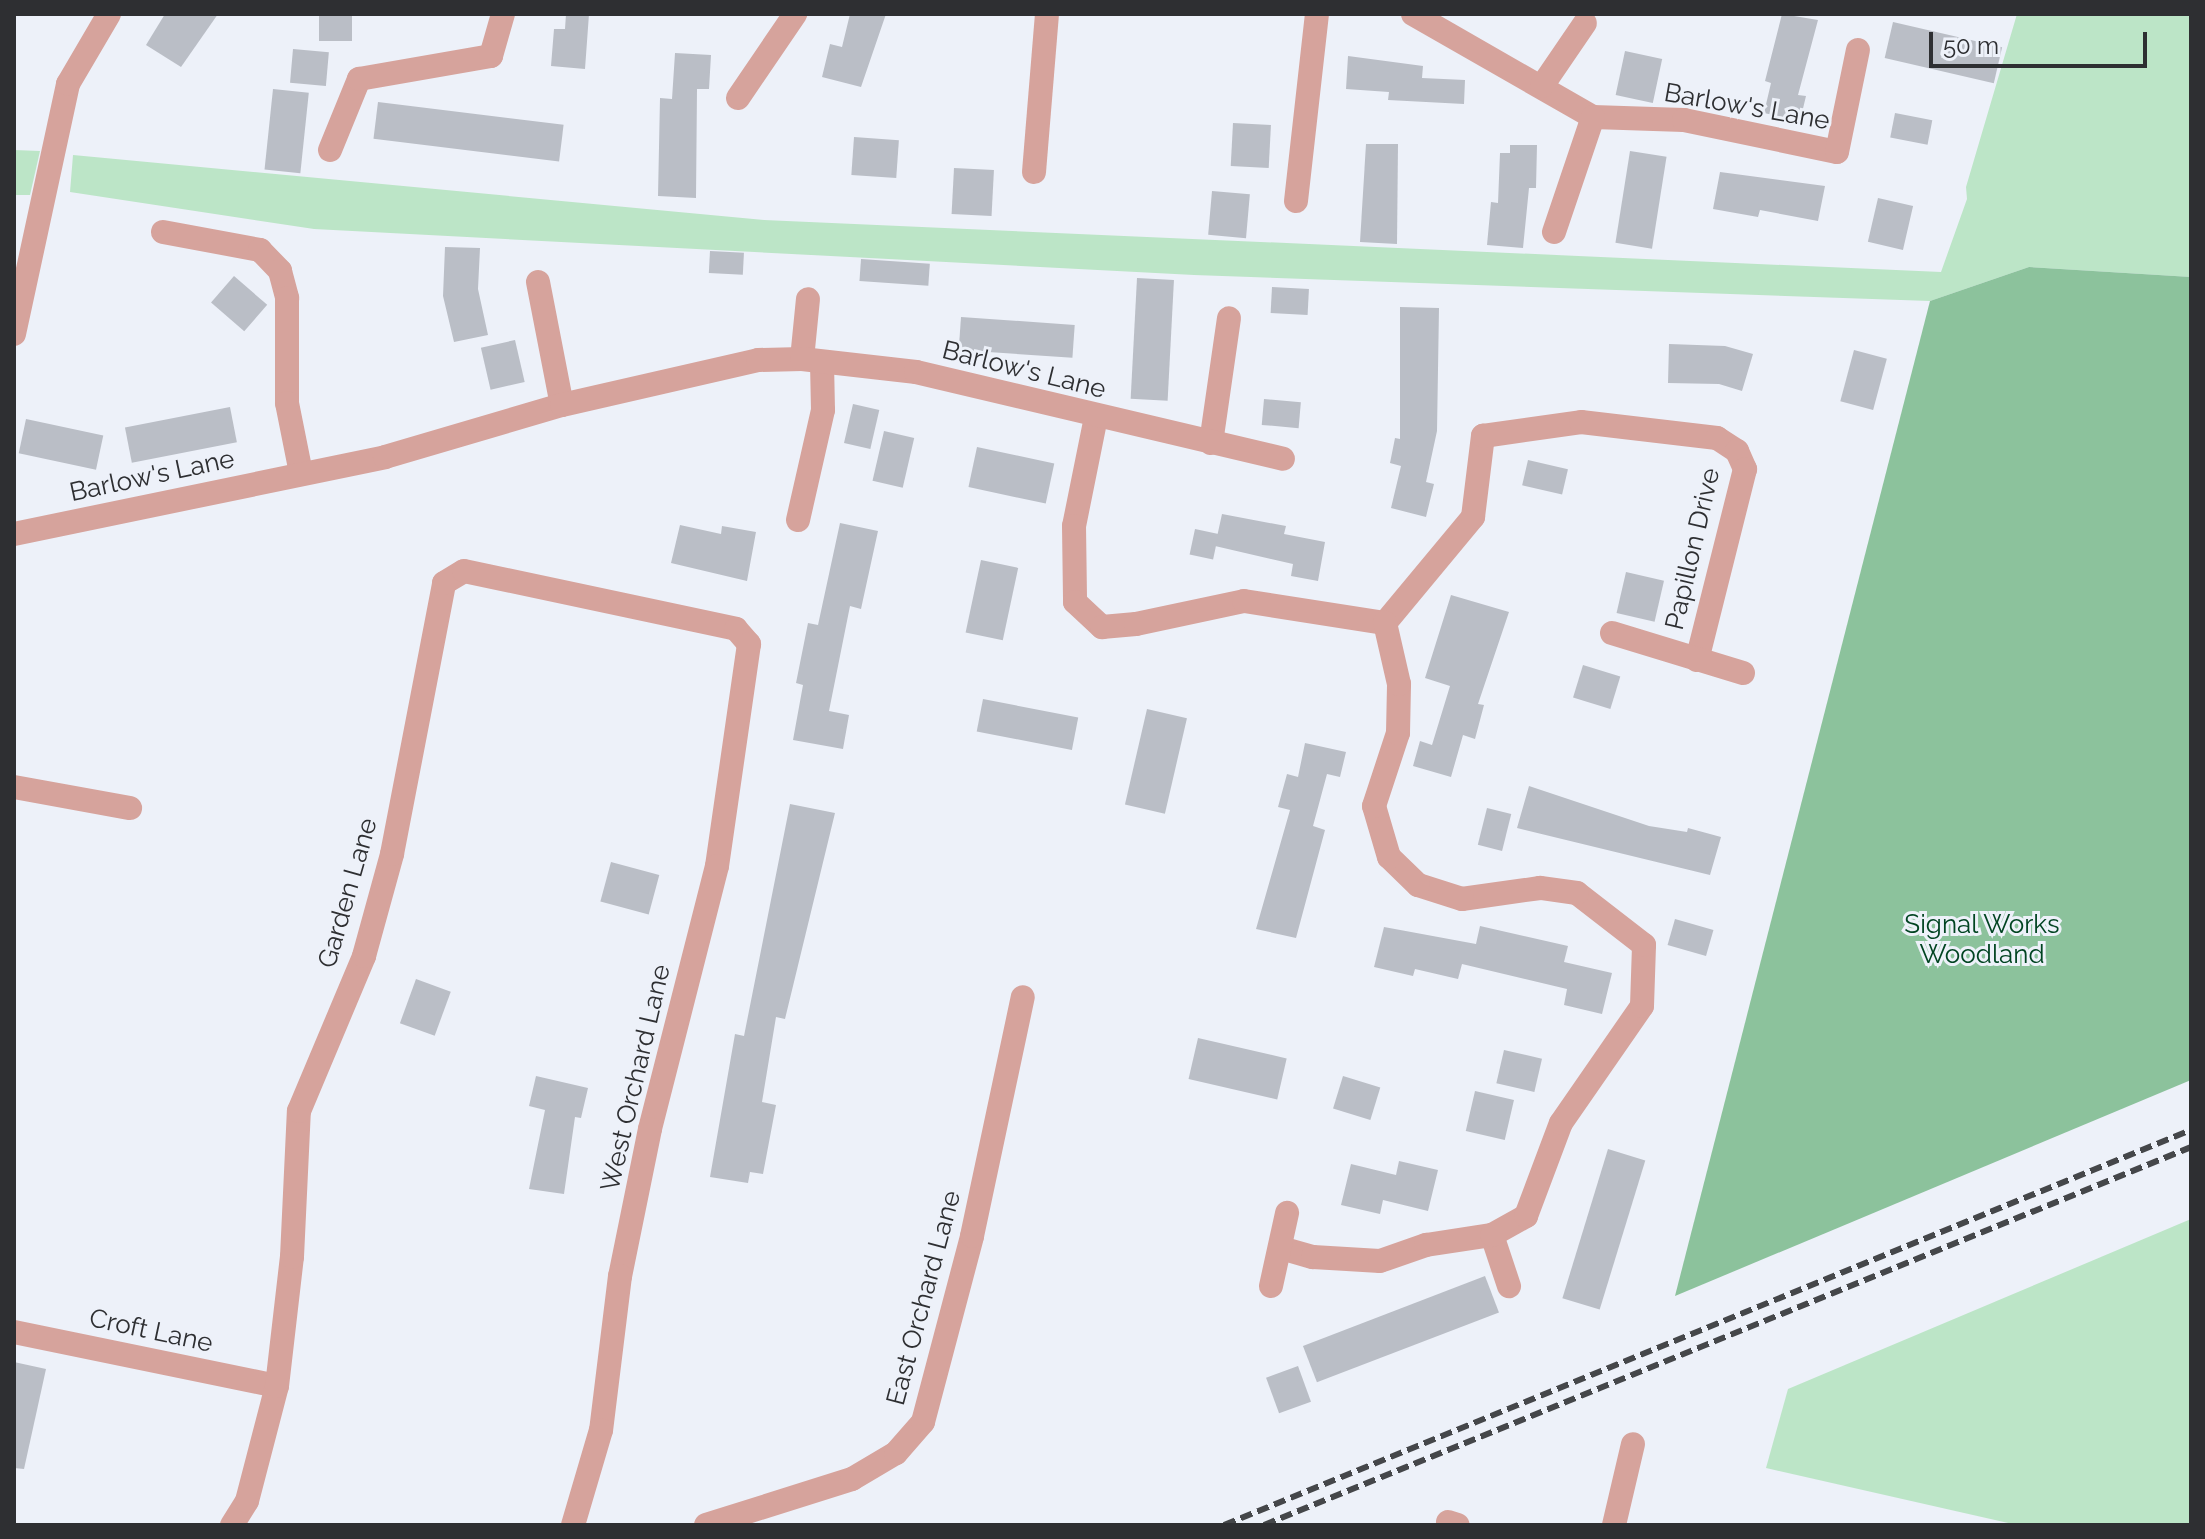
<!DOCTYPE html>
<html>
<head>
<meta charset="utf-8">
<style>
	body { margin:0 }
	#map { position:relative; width:2205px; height:1539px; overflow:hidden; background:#edf1f9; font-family:Raleway,sans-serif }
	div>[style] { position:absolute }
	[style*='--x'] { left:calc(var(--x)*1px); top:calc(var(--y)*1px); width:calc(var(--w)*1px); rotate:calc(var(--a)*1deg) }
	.green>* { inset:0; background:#bce5c7 }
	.forest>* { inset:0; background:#8cc29c }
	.building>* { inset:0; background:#babec6; transform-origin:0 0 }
	.minor>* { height:24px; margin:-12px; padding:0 12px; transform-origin:12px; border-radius:12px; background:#d6a39c }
	.rail>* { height:6px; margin-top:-3px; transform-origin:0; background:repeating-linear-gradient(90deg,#45474a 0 12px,transparent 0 18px) }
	span { translate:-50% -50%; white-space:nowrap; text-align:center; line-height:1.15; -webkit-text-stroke:6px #edf1f9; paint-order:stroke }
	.street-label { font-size:26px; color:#2e2f32 }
	.park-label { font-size:26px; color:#004421 }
	.frame { position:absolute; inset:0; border:16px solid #2e2f32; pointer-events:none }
	.scale { position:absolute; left:1929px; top:32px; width:218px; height:36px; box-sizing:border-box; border:4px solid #2e2f32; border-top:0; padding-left:10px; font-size:24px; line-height:28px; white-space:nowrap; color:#2e2f32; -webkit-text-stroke:6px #edf1f9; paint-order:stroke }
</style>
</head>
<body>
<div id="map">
	<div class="green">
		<i style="clip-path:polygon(2017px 14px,2191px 14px,2191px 277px,2029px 267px,1930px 301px,1194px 275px,314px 229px,70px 192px,73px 155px,764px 220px,1941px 272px,1967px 199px,1966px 187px)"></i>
		<i style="clip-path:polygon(14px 150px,40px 151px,30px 195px,14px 195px)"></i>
		<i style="clip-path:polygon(2191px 1219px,2191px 1525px,2017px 1525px,1766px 1468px,1788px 1389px)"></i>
	</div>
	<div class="forest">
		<i style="clip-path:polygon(2029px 267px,2191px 277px,2191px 1080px,1675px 1296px,1930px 301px)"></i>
	</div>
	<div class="building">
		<i style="clip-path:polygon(165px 14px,218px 14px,181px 67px,146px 45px)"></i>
		<i style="left:319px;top:14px;width:33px;height:27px"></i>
		<i style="clip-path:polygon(566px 14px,589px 14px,585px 69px,551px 66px,554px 29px,565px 29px)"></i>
		<i style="clip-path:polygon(850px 14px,886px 14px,861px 87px,822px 77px,830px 44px,842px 47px)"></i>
		<i style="clip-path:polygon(1782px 14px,1818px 20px,1798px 95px,1806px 96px,1800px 121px,1764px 113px,1771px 83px,1765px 81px)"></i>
		<i style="left:1893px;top:22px;width:112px;height:37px;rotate:13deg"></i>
		<i style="left:293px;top:49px;width:36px;height:34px;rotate:5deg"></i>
		<i style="left:1625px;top:51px;width:38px;height:45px;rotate:12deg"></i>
		<i style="clip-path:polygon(675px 53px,711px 55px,709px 89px,697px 89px,696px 198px,658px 196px,660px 98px,672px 99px)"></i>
		<i style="clip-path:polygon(1348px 56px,1423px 66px,1422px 78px,1465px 80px,1464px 104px,1388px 100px,1389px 92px,1346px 89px)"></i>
		<i style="left:273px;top:89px;width:36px;height:81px;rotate:6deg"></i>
		<i style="left:378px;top:102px;width:187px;height:37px;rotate:7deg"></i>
		<i style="left:1895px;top:113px;width:38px;height:25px;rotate:11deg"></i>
		<i style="left:1233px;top:123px;width:38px;height:43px;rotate:3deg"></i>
		<i style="left:854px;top:137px;width:45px;height:38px;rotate:4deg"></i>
		<i style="clip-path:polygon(1366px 144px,1398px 144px,1397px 244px,1360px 242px)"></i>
		<i style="clip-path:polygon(1510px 145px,1537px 145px,1536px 188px,1529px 188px,1523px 248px,1487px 245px,1491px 202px,1498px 203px,1500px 153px,1510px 153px)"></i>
		<i style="left:1630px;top:151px;width:37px;height:93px;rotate:9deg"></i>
		<i style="left:954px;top:168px;width:40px;height:46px;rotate:3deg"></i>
		<i style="clip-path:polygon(1720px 172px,1825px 186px,1818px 221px,1760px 210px,1758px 217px,1713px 209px)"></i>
		<i style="left:1212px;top:191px;width:38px;height:44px;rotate:5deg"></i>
		<i style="left:1878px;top:198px;width:36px;height:45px;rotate:13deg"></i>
		<i style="clip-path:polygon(445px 247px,480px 248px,478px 289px,488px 335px,454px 342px,443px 296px)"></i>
		<i style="left:710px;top:251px;width:34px;height:22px;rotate:3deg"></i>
		<i style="left:861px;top:259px;width:69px;height:22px;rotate:4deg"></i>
		<i style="left:234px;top:276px;width:44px;height:35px;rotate:41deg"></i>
		<i style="left:1137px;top:278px;width:37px;height:121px;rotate:3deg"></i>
		<i style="left:1272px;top:287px;width:37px;height:26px;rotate:3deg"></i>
		<i style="clip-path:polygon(1400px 307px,1439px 308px,1437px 431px,1426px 482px,1434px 484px,1426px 517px,1391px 508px,1401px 466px,1390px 463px,1395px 438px,1400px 439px)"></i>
		<i style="left:961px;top:317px;width:114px;height:33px;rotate:4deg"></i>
		<i style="left:515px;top:340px;width:43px;height:35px;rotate:77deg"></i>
		<i style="clip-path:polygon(1669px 344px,1725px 346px,1753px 354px,1742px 391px,1719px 384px,1668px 383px)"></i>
		<i style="left:1854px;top:350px;width:34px;height:53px;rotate:15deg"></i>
		<i style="left:1264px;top:399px;width:37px;height:26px;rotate:5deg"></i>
		<i style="left:853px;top:404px;width:27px;height:40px;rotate:13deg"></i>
		<i style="left:230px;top:407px;width:36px;height:107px;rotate:79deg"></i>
		<i style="left:26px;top:419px;width:79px;height:35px;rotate:12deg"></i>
		<i style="left:884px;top:431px;width:31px;height:51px;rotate:13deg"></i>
		<i style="left:977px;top:447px;width:79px;height:41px;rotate:12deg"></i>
		<i style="left:1528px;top:460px;width:41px;height:26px;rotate:13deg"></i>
		<i style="clip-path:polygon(1222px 514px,1286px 526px,1284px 534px,1325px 542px,1318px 581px,1291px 576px,1293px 564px,1215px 546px)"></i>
		<i style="clip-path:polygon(840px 523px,878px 531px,861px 609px,850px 606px,829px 711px,849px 715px,843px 749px,793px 740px,803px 685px,796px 683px,808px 623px,818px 625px)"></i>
		<i style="clip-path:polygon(680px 525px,721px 534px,722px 526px,756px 532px,747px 581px,671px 563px)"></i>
		<i style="left:1195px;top:529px;width:24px;height:26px;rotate:12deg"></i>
		<i style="left:981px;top:560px;width:38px;height:74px;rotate:12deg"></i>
		<i style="left:1626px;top:572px;width:39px;height:42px;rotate:13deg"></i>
		<i style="clip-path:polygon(1451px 595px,1509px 612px,1478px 704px,1484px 705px,1475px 739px,1463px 735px,1451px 777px,1413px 766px,1420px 741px,1432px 745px,1450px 686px,1425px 678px)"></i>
		<i style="left:1583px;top:665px;width:39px;height:34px;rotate:17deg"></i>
		<i style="left:983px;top:699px;width:97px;height:33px;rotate:11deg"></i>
		<i style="left:1147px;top:709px;width:41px;height:98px;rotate:13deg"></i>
		<i style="clip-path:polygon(1305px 743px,1346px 752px,1340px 777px,1327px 774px,1313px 826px,1325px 830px,1296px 938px,1256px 929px,1290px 810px,1278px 807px,1287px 774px,1298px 777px)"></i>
		<i style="clip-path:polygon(1529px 786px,1649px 826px,1687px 832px,1688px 828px,1721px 837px,1710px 875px,1517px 828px)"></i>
		<i style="clip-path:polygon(790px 804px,835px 813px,785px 1019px,776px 1017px,762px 1102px,776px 1105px,763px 1174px,750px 1172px,748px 1183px,710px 1177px,735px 1034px,744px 1036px)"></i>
		<i style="left:1487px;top:808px;width:25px;height:38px;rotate:14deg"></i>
		<i style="left:611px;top:862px;width:50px;height:41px;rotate:15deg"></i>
		<i style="left:1675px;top:919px;width:40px;height:27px;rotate:16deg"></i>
		<i style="clip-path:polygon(1480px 926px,1568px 946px,1564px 962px,1612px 973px,1602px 1014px,1564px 1005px,1567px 989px,1462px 964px,1458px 979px,1415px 969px,1413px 976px,1374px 967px,1384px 927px,1476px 944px)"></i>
		<i style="left:416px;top:979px;width:37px;height:47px;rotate:20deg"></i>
		<i style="left:1198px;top:1038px;width:91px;height:42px;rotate:13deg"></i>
		<i style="left:1504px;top:1050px;width:39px;height:34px;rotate:13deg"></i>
		<i style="clip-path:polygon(536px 1076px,588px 1088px,581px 1118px,575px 1117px,564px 1194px,529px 1189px,545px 1110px,529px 1106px)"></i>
		<i style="left:1343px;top:1076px;width:39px;height:34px;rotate:17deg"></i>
		<i style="left:1475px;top:1091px;width:40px;height:41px;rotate:13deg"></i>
		<i style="left:1608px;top:1149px;width:39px;height:156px;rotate:17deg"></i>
		<i style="clip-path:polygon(1399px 1161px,1438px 1170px,1428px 1211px,1383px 1200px,1380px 1214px,1341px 1205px,1351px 1164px,1396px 1175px)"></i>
		<i style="left:1485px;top:1276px;width:39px;height:195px;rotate:69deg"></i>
		<i style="clip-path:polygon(14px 1362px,46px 1369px,24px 1469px,14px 1468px)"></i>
		<i style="left:1298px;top:1366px;width:38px;height:34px;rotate:70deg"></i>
	</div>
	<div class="minor">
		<i style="--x:1413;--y:14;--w:207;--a:29.8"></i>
		<i style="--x:1593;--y:117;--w:91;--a:1.9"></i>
		<i style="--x:1684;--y:120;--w:156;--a:11.8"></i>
		<i style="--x:1837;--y:152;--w:104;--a:-78.4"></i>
		<i style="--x:1542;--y:86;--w:76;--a:-55.7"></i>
		<i style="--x:738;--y:98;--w:102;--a:-55.8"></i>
		<i style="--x:330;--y:150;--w:77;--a:-67.8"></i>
		<i style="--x:359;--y:79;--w:134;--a:-9.9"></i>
		<i style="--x:491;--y:56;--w:44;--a:-74.1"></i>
		<i style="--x:1034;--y:172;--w:159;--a:-85.3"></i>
		<i style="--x:1296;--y:201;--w:188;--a:-83.6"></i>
		<i style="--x:163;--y:232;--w:99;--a:10.5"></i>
		<i style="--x:260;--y:250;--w:29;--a:46"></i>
		<i style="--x:280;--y:271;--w:28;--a:75"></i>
		<i style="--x:287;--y:298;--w:105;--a:90"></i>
		<i style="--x:287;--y:403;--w:71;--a:78.7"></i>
		<i style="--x:1554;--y:232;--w:121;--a:-71.3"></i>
		<i style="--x:538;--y:282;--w:125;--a:79"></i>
		<i style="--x:14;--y:334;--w:256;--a:-77.8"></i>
		<i style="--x:68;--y:84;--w:81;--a:-59.6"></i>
		<i style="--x:802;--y:359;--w:60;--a:-84.3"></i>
		<i style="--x:1096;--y:417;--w:111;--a:101.4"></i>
		<i style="--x:1074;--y:526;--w:76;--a:89.2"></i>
		<i style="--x:1075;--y:602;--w:37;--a:43"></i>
		<i style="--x:1102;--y:627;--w:34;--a:-5"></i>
		<i style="--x:1136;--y:624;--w:110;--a:-12"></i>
		<i style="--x:1244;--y:601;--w:143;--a:8.9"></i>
		<i style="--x:1385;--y:623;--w:138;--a:-50.3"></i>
		<i style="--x:1473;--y:517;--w:82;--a:-83"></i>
		<i style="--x:1483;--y:436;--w:99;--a:-8.1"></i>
		<i style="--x:1581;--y:422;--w:137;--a:6.7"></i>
		<i style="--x:1717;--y:438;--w:24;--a:33"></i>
		<i style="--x:1737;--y:451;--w:20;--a:66"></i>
		<i style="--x:1745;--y:469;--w:197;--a:104.1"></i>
		<i style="--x:1211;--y:443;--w:126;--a:-81.8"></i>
		<i style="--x:798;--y:520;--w:113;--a:-77.2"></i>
		<i style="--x:823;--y:410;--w:48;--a:-91.2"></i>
		<i style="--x:14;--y:534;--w:379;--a:-11.7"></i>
		<i style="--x:385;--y:457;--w:184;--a:-16.4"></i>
		<i style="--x:562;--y:405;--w:201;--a:-12.9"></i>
		<i style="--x:758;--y:360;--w:44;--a:-1.3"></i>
		<i style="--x:802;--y:359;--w:115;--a:6.5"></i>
		<i style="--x:916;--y:372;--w:377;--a:13.3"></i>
		<i style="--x:1612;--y:633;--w:137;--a:17"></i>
		<i style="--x:14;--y:787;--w:118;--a:10.3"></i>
		<i style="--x:1492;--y:1235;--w:54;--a:71.6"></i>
		<i style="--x:1281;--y:1248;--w:33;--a:16"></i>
		<i style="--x:1313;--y:1257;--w:67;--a:3.4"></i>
		<i style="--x:1380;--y:1261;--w:49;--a:-19.2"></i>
		<i style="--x:1426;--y:1245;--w:67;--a:-8.6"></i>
		<i style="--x:1492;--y:1235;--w:39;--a:-29"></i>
		<i style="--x:1526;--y:1216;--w:99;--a:-69.4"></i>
		<i style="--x:1561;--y:1123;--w:142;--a:-55.3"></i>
		<i style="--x:1642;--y:1006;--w:61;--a:-88.1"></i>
		<i style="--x:1644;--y:945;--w:85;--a:-142.2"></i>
		<i style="--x:1577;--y:893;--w:37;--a:-172"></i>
		<i style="--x:1540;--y:888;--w:79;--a:172"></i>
		<i style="--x:1462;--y:899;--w:46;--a:-162.3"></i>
		<i style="--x:1418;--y:885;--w:40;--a:-136"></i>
		<i style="--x:1389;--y:857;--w:53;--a:-106.4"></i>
		<i style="--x:1374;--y:806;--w:77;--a:-71.8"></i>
		<i style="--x:1398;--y:733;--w:49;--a:-88.8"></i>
		<i style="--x:1399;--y:684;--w:63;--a:-102.9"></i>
		<i style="--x:1271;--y:1286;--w:75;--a:-77.6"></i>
		<i style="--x:14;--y:1332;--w:268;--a:11.6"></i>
		<i style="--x:1448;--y:1522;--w:10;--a:17"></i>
		<i style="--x:232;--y:1525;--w:28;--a:-58"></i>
		<i style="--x:247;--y:1501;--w:119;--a:-75.4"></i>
		<i style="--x:277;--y:1386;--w:130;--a:-83.4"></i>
		<i style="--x:292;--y:1257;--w:146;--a:-87.3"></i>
		<i style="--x:299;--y:1111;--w:168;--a:-67.2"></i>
		<i style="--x:364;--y:956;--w:106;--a:-74.6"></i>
		<i style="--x:392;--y:854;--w:276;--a:-79.1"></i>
		<i style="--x:444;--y:583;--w:23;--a:-31"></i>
		<i style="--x:464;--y:571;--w:278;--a:12"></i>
		<i style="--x:736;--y:629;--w:20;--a:49"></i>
		<i style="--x:749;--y:644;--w:224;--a:98.2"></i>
		<i style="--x:717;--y:866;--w:271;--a:104.3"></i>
		<i style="--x:650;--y:1129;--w:150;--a:101.5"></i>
		<i style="--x:620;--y:1276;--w:155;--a:97"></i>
		<i style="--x:601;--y:1430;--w:99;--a:106.4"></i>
		<i style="--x:706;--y:1525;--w:153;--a:-17.5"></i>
		<i style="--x:852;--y:1479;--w:51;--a:-30.6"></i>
		<i style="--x:896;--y:1453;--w:41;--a:-48.9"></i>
		<i style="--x:923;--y:1422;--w:192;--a:-75.2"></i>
		<i style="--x:972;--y:1236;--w:244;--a:-78"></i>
		<i style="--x:1614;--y:1525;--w:83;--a:-76.8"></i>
	</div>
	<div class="rail">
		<i style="--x:1224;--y:1525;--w:1045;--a:-22.22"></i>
		<i style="--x:1264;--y:1525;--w:1001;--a:-22.18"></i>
	</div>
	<div class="street-label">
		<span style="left:1747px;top:107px;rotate:10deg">Barlow's Lane</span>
		<span style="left:1024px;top:370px;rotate:14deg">Barlow's Lane</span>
		<span style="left:152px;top:476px;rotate:-12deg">Barlow's Lane</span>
		<span style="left:1693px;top:549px;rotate:-77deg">Papillon Drive</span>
		<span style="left:348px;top:893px;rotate:-74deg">Garden Lane</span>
		<span style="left:636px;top:1078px;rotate:-77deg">West Orchard Lane</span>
		<span style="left:924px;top:1298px;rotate:-75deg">East Orchard Lane</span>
		<span style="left:151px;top:1331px;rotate:12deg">Croft Lane</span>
	</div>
	<div class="park-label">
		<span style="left:1982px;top:940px">Signal Works<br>Woodland</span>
	</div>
	<div class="frame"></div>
	<div class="scale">50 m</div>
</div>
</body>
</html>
